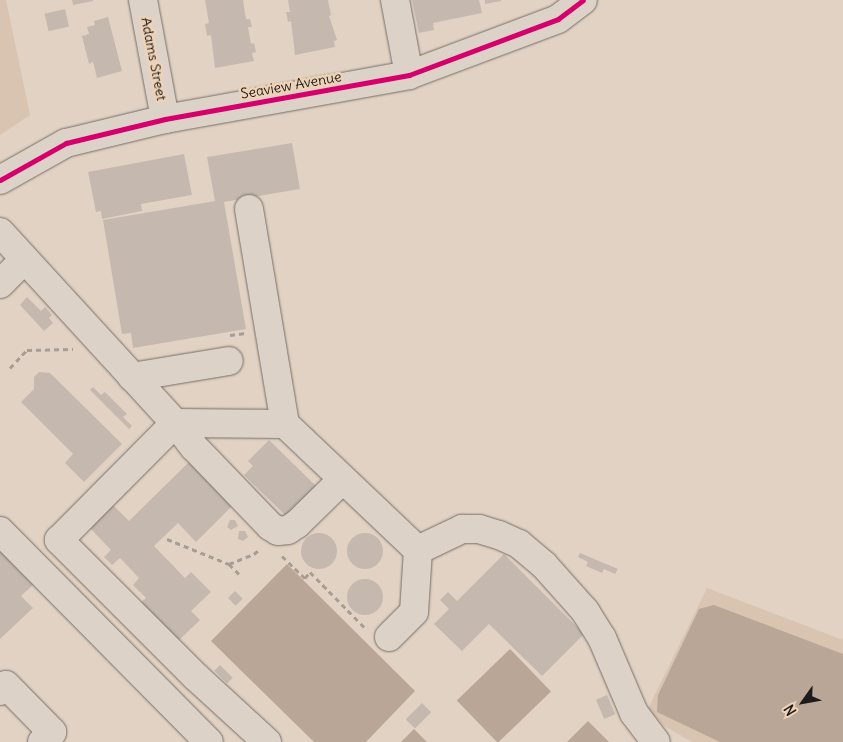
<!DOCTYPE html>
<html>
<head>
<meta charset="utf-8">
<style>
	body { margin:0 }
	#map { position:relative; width:843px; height:742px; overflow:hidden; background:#e2d2c3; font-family:Delius,sans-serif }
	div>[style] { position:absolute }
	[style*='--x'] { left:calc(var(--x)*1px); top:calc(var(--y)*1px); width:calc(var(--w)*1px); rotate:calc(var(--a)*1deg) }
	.green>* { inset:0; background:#d8c4b0 }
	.water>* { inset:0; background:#b9a696; transform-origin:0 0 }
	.building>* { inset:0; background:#c5b9af; transform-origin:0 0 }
	.round { border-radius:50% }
	.path>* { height:3px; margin-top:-1.5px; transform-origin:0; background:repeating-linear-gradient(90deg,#a69d95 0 5px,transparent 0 9px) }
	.roads { filter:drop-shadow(0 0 1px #756e67) drop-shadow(0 0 1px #756e67) }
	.minor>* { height:28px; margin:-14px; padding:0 14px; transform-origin:14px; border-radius:14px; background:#ddd2c8 }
	.cycleway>* { height:5px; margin:-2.5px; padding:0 2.5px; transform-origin:2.5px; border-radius:2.5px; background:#d6006c }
	span { translate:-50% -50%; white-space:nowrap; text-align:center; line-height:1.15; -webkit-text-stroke:5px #efd2b6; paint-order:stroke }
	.street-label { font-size:14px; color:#1c1c1c }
	.north { position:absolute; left:778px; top:677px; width:50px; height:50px; -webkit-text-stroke:4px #efd2b6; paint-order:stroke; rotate:238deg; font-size:14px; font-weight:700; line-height:20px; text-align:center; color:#1c1c1c }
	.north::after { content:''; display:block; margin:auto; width:18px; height:22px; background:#1c1c1c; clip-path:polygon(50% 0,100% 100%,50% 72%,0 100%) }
</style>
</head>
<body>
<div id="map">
	<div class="green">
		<i style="clip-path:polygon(0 0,6px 0,30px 115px,0 135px)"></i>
		<i style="clip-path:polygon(707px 588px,843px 640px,843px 690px,747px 742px,692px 742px,663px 725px,648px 709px)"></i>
	</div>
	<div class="water">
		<i style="clip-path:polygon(287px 564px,415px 691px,366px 742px,314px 742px,211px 641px)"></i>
		<i style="clip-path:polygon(714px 605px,843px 654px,843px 742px,720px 742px,657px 712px,658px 695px,699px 609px)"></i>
		<i style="left:510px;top:649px;width:59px;height:74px;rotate:46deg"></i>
		<i style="clip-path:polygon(588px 721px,609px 742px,567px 742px)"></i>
		<i style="clip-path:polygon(414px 729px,427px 742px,401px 742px)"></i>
	</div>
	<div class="building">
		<i style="clip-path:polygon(72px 0,93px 0,93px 1px,73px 5px)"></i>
		<i style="clip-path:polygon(205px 0,243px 0,246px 19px,250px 19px,252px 27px,248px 27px,251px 44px,254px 43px,256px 52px,252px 53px,254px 61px,215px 68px,211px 35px,207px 36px,205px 24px,209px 23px)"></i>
		<i style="clip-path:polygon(288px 0,328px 0,331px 15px,329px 16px,337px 40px,334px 41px,335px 47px,295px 55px,291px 21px,288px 22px,286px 12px,290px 12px)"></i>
		<i style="clip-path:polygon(412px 0,479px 0,482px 13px,433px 23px,434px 30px,419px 33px)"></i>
		<i style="clip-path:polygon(485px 0,501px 0,501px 1px,485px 4px)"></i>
		<i style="left:65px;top:9px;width:18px;height:21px;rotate:77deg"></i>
		<i style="clip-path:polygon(108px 17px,122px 71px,97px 78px,93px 62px,89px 64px,82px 36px,89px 34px,87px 27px,95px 25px,94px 21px)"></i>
		<i style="clip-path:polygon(292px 143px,300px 189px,224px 202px,246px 329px,133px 348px,131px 333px,122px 334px,103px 220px,215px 201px,207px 157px)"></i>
		<i style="clip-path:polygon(184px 154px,192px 195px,141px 204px,142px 211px,102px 219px,101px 211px,96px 212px,88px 172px)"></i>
		<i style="clip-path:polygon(27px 297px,41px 311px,45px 307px,52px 315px,49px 318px,53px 323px,44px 331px,20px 305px)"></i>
		<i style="clip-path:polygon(39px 372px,50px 373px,122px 444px,84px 482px,65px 463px,73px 454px,21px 402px,34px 389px,34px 377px)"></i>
		<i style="clip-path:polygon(93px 387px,101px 395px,105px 392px,127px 414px,123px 417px,132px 426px,129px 429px,90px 390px)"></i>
		<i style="clip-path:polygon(269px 440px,316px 486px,286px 516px,244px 475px,253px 466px,248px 461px)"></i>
		<i style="clip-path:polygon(189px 462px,232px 506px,196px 542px,178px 523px,154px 546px,185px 578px,191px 572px,211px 592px,191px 611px,200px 620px,175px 644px,137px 606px,146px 598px,133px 585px,139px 578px,120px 558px,112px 565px,104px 557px,111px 550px,89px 527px,112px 504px,129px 521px)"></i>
		<i style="clip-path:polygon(230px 520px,235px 520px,238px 526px,231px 530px,227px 527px)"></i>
		<i style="clip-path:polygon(239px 531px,245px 531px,248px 537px,243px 541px,238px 539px)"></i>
		<i class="round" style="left:301px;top:533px;width:36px;height:36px"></i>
		<i class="round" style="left:347px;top:533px;width:36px;height:36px"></i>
		<i style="clip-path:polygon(0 548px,34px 584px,21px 596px,33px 608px,0 639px)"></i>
		<i style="clip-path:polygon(580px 553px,618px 569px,615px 574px,604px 569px,602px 573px,586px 566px,588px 562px,578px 557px)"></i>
		<i style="clip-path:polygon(504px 554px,584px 634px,542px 676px,489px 624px,462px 651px,434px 624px,449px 609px,440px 600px,448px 592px,457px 601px)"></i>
		<i class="round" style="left:347px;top:579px;width:36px;height:36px"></i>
		<i style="left:235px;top:591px;width:11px;height:10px;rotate:45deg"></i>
		<i style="left:220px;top:665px;width:18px;height:8px;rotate:45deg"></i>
		<i style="left:607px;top:695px;width:21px;height:12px;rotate:67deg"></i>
		<i style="left:422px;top:703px;width:13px;height:23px;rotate:45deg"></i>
	</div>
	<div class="path">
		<i style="--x:230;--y:335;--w:16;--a:-7"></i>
		<i style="--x:10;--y:368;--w:25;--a:-47"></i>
		<i style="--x:27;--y:350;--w:46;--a:-1.2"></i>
		<i style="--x:167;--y:539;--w:67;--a:22"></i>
		<i style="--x:229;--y:564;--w:27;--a:-22"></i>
		<i style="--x:254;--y:554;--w:8;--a:-40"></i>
		<i style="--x:282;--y:556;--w:32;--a:44"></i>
		<i style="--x:305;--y:578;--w:8;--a:-50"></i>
		<i style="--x:310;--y:572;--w:80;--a:45.5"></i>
		<i style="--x:229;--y:564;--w:14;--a:45"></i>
	</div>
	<div class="roads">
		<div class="minor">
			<i style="--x:143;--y:0;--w:121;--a:79.5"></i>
			<i style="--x:395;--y:0;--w:76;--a:79.4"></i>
			<i style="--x:0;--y:180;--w:76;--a:-29.3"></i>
			<i style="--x:66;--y:143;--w:102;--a:-13.6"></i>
			<i style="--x:165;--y:119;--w:248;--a:-10.2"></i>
			<i style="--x:409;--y:75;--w:159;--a:-20.6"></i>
			<i style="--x:558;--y:19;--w:31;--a:-37"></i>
			<i style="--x:249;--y:209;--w:218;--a:80.5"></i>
			<i style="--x:0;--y:232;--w:259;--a:47.5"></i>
			<i style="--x:175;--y:423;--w:31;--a:52"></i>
			<i style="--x:194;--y:447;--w:110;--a:46.1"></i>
			<i style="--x:270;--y:526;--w:9;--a:32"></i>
			<i style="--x:278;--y:531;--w:10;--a:-6"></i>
			<i style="--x:288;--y:530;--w:11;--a:-34"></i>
			<i style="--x:297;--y:524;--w:64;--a:-44.4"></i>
			<i style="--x:0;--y:284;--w:34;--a:-45"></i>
			<i style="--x:132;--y:377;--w:98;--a:-9.4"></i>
			<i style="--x:0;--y:531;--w:297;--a:45.3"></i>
			<i style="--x:418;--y:550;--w:49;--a:-25.5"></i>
			<i style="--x:462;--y:529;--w:17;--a:0"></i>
			<i style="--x:479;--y:529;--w:21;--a:17"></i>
			<i style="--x:499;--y:535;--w:22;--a:24"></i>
			<i style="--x:519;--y:544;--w:33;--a:40"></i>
			<i style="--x:544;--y:565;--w:62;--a:48.3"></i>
			<i style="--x:585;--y:611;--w:32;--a:58"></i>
			<i style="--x:602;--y:638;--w:82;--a:66.9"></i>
			<i style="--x:634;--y:713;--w:36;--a:53"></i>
			<i style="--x:389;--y:637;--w:35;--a:-45"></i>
			<i style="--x:414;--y:612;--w:62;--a:-86.3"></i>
			<i style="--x:0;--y:691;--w:8;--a:-45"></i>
			<i style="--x:6;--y:685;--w:66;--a:45.6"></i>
			<i style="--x:52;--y:732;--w:14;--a:135"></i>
			<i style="--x:267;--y:742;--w:96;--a:-137.5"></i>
			<i style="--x:196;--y:677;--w:194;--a:-135"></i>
			<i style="--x:59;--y:540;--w:165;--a:-45.2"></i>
			<i style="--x:175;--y:423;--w:110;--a:0.5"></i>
			<i style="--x:285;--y:424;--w:183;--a:43.5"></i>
		</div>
	</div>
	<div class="cycleway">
		<i style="--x:0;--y:180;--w:76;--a:-29.3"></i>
		<i style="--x:66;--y:143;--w:102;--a:-13.6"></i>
		<i style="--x:165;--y:119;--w:248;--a:-10.2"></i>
		<i style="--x:409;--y:75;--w:159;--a:-20.6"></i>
		<i style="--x:558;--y:19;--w:31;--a:-37"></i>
	</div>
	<div class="street-label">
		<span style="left:154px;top:59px;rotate:79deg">Adams Street</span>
		<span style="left:291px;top:85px;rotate:-10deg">Seaview Avenue</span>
	</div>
	<div class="north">N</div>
</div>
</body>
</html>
